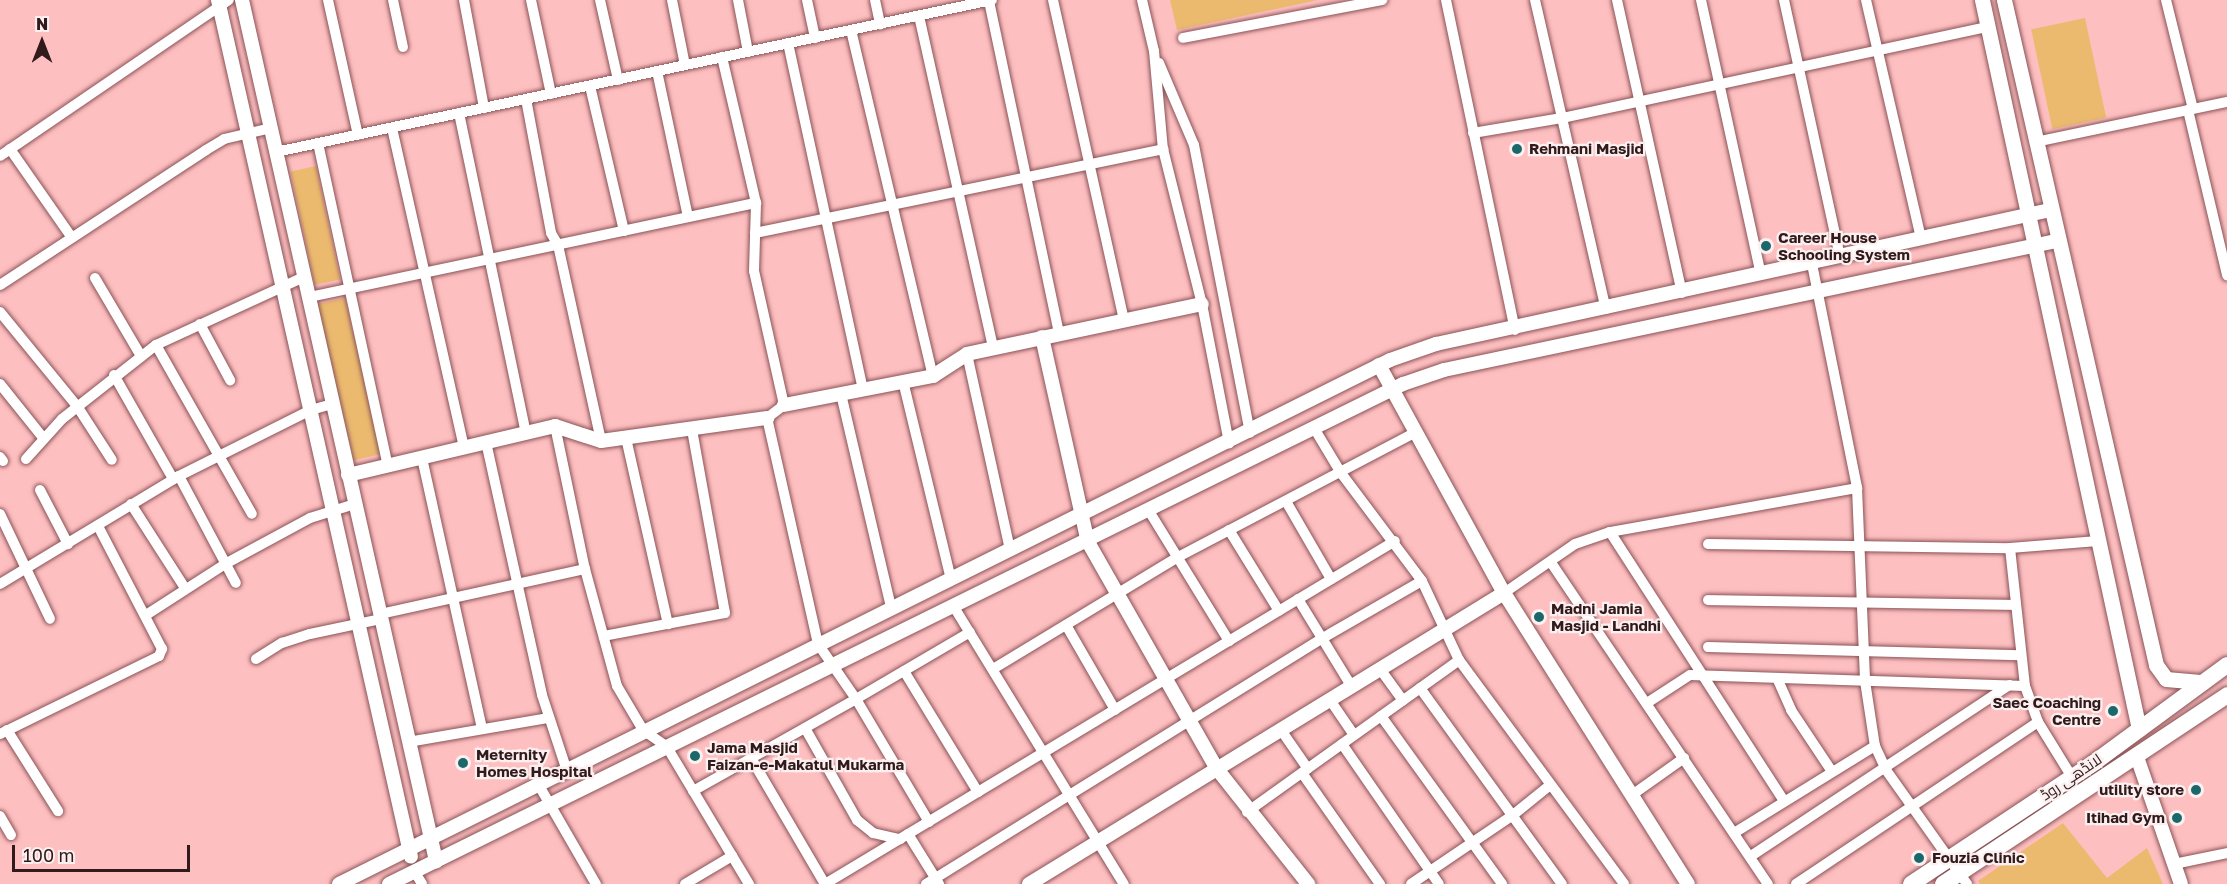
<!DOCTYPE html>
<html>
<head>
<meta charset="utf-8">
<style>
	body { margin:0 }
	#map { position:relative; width:2227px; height:884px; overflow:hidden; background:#febfc1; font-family:"Golos Text",Cairo,sans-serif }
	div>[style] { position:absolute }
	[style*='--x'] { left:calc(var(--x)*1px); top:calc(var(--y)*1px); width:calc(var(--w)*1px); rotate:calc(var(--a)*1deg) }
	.green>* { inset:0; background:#ebba6f; transform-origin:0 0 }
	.roads { filter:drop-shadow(0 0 2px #8a5356) drop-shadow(0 0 2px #8a5356) }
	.minor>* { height:10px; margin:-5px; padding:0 5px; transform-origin:5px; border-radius:5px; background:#fff }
	.tertiary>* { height:14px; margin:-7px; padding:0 7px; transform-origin:7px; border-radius:7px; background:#fff }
	.secondary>* { height:15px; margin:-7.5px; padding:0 7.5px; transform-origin:7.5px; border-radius:7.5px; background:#fff }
	.primary>* { height:16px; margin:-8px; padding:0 8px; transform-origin:8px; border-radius:8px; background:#fff }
	.dots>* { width:16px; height:16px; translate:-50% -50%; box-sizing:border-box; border:3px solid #fcefef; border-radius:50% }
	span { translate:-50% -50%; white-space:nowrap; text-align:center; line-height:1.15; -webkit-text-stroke:4.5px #fcefef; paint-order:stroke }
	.poi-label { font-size:15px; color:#311a1b; font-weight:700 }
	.left { translate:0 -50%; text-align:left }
	.right { translate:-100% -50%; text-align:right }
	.street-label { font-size:15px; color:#311a1b }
	.north { position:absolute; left:12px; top:12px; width:60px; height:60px; -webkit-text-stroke:4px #fcefef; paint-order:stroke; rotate:0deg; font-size:16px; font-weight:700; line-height:24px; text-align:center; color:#311a1b }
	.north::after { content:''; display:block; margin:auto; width:21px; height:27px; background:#311a1b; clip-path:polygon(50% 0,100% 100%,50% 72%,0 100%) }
	.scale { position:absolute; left:12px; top:845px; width:178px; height:27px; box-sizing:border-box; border:3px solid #311a1b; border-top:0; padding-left:8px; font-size:18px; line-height:21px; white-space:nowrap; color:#311a1b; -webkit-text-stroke:4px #fcefef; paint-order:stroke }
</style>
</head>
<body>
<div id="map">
	<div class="green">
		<i style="clip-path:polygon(1170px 0,1318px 0,1177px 30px)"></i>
		<i style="left:2085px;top:18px;width:102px;height:55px;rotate:78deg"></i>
		<i style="left:316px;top:166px;width:116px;height:26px;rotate:78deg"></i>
		<i style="left:345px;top:298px;width:160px;height:28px;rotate:77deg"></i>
		<i style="clip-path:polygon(2063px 823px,2107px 878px,2147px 848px,2163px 884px,1980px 884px,1978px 881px)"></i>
	</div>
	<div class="roads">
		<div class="minor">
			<i style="--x:328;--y:0;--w:138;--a:77.5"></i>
			<i style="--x:393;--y:0;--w:48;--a:78"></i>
			<i style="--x:464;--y:0;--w:110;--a:79.5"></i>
			<i style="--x:531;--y:0;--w:96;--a:78"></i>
			<i style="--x:600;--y:0;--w:82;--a:77.3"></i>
			<i style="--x:672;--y:0;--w:66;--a:78.7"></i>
			<i style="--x:738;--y:0;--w:53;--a:79.1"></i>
			<i style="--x:807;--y:0;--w:39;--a:78"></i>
			<i style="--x:875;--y:0;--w:25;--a:78"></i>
			<i style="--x:1053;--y:0;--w:328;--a:77.5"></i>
			<i style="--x:1142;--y:0;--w:52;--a:76.8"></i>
			<i style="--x:1154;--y:51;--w:98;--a:84.8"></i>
			<i style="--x:1163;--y:149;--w:160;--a:75.9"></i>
			<i style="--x:1202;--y:304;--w:142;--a:79"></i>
			<i style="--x:1446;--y:0;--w:337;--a:78.2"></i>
			<i style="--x:1535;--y:0;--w:317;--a:77.1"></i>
			<i style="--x:1617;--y:0;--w:300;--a:77.5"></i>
			<i style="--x:1701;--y:0;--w:281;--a:77.7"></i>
			<i style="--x:1784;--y:0;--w:263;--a:77.7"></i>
			<i style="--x:1866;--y:0;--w:245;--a:77"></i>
			<i style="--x:2166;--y:0;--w:112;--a:76.1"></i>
			<i style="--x:989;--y:1;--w:340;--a:78.1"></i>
			<i style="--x:919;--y:16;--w:340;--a:77.4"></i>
			<i style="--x:851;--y:30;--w:356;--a:76.7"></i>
			<i style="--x:1183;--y:38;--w:203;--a:-10.8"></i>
			<i style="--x:788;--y:43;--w:354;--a:77.8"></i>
			<i style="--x:1159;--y:63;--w:89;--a:66.9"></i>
			<i style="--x:1194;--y:145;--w:293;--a:79"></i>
			<i style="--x:657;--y:71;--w:149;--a:78"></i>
			<i style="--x:590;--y:86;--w:149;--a:76.8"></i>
			<i style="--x:526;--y:99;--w:136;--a:79.4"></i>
			<i style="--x:551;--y:233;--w:14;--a:60"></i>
			<i style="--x:558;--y:245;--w:201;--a:77.6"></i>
			<i style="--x:2188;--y:110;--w:170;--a:76.7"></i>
			<i style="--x:459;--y:113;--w:327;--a:78.2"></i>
			<i style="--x:392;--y:128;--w:328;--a:77.3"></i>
			<i style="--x:1473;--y:133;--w:90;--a:-9.6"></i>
			<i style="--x:1562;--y:118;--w:436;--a:-12.1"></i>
			<i style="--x:2035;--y:142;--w:196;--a:-11.8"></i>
			<i style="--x:318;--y:143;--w:330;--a:77.8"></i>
			<i style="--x:10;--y:149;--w:108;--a:55.1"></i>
			<i style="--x:276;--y:152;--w:732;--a:-11.99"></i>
			<i style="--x:0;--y:156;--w:277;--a:-34.3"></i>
			<i style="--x:755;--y:233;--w:417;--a:-11.6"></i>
			<i style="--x:1812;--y:264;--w:228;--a:78.6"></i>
			<i style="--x:1857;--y:488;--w:193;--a:87.6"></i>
			<i style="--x:1865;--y:681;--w:66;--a:81.3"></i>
			<i style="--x:1875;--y:746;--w:26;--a:65"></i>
			<i style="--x:1886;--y:770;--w:140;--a:54.6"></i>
			<i style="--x:95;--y:278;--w:91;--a:59.5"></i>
			<i style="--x:0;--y:285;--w:246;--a:-33.2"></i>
			<i style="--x:206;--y:150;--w:21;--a:-31"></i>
			<i style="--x:224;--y:139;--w:48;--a:-13.2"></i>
			<i style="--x:309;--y:297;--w:457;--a:-11.9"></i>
			<i style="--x:0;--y:312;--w:122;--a:50.7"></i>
			<i style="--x:77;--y:406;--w:64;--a:57.1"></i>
			<i style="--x:200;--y:324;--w:64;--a:61.8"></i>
			<i style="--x:156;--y:345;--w:194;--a:60.4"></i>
			<i style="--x:967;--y:354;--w:201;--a:77.6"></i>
			<i style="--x:114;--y:375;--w:120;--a:60.4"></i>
			<i style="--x:903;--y:381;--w:204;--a:76.4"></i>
			<i style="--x:0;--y:384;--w:70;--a:51.3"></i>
			<i style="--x:841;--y:394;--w:220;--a:76.8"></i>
			<i style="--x:555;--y:426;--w:146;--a:78.2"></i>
			<i style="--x:585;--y:569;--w:121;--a:74.7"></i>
			<i style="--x:617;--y:686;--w:51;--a:59.4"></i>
			<i style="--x:643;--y:730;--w:29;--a:35"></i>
			<i style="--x:667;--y:747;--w:160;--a:59.1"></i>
			<i style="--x:1314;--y:428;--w:52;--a:59"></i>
			<i style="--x:1341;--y:473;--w:135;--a:53.1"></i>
			<i style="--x:1422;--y:581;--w:87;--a:64.9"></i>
			<i style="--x:1459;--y:660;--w:278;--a:53.6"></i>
			<i style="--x:626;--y:438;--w:191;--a:77.3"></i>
			<i style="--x:486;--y:442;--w:259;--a:77.5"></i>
			<i style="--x:542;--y:695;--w:77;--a:71.8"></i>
			<i style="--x:0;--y:457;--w:5;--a:53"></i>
			<i style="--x:422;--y:458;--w:277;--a:77.5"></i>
			<i style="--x:26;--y:459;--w:54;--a:-48"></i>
			<i style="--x:62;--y:419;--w:120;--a:-38.2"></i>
			<i style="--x:156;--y:345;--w:163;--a:-24.7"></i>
			<i style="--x:179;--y:476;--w:121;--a:62"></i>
			<i style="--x:40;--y:490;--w:61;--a:62.6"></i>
			<i style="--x:1287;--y:503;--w:88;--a:59.9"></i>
			<i style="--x:131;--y:504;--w:100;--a:57.3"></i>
			<i style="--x:1149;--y:511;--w:153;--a:58.4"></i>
			<i style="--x:0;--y:514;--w:116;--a:64.5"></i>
			<i style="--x:1229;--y:530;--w:95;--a:58.3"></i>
			<i style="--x:1610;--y:532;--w:320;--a:57.1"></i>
			<i style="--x:1708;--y:544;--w:302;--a:0.8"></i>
			<i style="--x:2010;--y:548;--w:88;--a:-4.5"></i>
			<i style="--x:2010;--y:548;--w:139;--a:83.8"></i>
			<i style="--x:2025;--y:686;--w:38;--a:70"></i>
			<i style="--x:2038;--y:722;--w:65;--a:58.3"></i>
			<i style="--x:1552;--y:564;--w:386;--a:56"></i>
			<i style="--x:0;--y:584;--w:209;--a:-31.1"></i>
			<i style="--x:179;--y:476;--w:148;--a:-26.6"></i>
			<i style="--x:311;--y:410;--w:22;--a:-16"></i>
			<i style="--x:1504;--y:593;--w:86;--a:-34.6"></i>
			<i style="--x:1575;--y:544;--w:37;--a:-19"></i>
			<i style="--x:1610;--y:532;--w:251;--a:-10.1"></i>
			<i style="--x:1298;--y:599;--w:103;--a:58.5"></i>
			<i style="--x:1708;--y:600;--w:306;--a:0.9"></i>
			<i style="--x:954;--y:607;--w:325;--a:58.5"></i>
			<i style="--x:380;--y:614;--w:210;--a:-12.4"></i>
			<i style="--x:146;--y:615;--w:94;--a:-32.8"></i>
			<i style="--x:225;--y:564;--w:97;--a:-28.4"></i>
			<i style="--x:310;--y:518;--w:47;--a:-17.3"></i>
			<i style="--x:1066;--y:625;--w:98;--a:60"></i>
			<i style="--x:604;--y:636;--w:123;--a:-10.8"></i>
			<i style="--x:725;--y:613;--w:186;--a:-100.2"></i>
			<i style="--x:1708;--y:647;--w:312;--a:1.5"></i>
			<i style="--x:256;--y:659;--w:31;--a:-32"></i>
			<i style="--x:282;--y:643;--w:29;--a:-18"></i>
			<i style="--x:310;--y:634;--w:73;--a:-11.9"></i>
			<i style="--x:993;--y:669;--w:216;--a:-31.2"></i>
			<i style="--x:1178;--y:557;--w:269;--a:-27.7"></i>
			<i style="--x:1380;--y:669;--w:39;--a:54"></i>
			<i style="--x:904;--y:671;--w:142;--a:58.6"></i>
			<i style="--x:1777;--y:678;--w:35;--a:66"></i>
			<i style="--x:1791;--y:710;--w:72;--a:56.3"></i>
			<i style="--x:1420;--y:688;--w:242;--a:54.1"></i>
			<i style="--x:1330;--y:700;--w:42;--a:55.6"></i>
			<i style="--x:1647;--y:703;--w:51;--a:-33.1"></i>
			<i style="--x:1690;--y:675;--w:335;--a:1.9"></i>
			<i style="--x:1381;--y:716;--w:207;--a:54.2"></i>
			<i style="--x:805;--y:728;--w:106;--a:60.5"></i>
			<i style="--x:857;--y:820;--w:21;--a:39"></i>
			<i style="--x:873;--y:833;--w:28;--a:13"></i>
			<i style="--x:7;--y:730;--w:96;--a:57.8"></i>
			<i style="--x:1281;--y:730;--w:47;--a:55.3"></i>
			<i style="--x:0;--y:734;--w:177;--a:-26.1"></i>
			<i style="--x:159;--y:656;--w:8;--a:-67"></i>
			<i style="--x:162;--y:649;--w:139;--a:-117.5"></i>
			<i style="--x:408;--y:742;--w:143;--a:-9.7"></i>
			<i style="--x:1342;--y:744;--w:170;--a:55.3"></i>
			<i style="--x:751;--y:758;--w:146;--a:59.6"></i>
			<i style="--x:1302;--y:773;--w:136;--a:54.9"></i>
			<i style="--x:537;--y:782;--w:118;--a:60"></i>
			<i style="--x:693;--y:791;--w:187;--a:-29.4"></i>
			<i style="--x:856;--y:699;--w:67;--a:-124.6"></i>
			<i style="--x:818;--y:644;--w:232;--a:-102.7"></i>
			<i style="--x:767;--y:418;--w:21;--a:-37"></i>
			<i style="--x:784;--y:405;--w:137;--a:-102.6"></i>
			<i style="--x:754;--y:271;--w:68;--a:-88.3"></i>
			<i style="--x:756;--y:203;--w:150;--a:-103.1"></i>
			<i style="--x:1632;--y:795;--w:64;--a:-35.4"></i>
			<i style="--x:1247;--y:812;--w:261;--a:-35.6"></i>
			<i style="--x:0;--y:816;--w:22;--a:60"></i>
			<i style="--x:929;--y:822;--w:143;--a:-120.7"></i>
			<i style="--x:856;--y:699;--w:132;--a:-30.4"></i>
			<i style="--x:1734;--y:833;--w:166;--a:-31.7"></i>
			<i style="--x:908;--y:834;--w:59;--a:58.2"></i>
			<i style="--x:1751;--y:856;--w:310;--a:-33.5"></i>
			<i style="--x:2174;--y:864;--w:54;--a:-11.7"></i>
			<i style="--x:414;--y:871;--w:15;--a:58"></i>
			<i style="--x:685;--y:884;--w:55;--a:-30.8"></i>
			<i style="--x:825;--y:884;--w:665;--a:-31.04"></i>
			<i style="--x:926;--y:884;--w:465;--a:-31.8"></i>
			<i style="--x:1321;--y:639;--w:116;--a:-29.9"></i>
			<i style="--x:1411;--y:884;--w:123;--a:-34.1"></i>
			<i style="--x:1513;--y:815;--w:48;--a:-39"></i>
			<i style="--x:1796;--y:884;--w:291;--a:-33.8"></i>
		</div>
		<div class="tertiary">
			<i style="--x:218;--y:0;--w:878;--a:77.31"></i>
			<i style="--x:242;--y:0;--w:883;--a:77.3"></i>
			<i style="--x:1042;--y:337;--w:210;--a:77.4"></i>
			<i style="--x:1088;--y:542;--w:261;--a:60.4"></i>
			<i style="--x:1217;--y:769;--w:147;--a:51.6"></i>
			<i style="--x:1379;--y:365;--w:260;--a:61.3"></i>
			<i style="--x:1504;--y:593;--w:344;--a:57.7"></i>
			<i style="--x:784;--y:405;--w:152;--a:-11"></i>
			<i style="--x:933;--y:376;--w:40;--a:-32.9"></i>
			<i style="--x:967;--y:354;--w:240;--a:-12"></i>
			<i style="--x:348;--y:475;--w:213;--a:-13.3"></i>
			<i style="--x:555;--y:426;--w:48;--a:18.1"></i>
			<i style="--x:601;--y:441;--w:168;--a:-7.9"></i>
			<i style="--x:2137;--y:757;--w:134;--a:70.9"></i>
			<i style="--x:339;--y:884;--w:1174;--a:-26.5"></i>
			<i style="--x:1390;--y:360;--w:49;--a:-19.2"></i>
			<i style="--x:1436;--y:344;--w:628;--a:-12.31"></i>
			<i style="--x:389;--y:884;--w:1131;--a:-26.25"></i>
			<i style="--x:1403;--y:384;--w:43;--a:-18.9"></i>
			<i style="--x:1444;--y:370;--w:625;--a:-11.9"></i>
			<i style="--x:1029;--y:884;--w:557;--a:-31.49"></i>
		</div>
		<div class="secondary">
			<i style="--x:1982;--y:0;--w:746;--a:77.85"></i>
			<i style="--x:2004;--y:0;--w:682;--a:77.12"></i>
			<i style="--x:2156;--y:665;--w:17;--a:54"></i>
			<i style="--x:2166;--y:679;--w:37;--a:5"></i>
		</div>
		<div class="primary">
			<i style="--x:1911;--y:884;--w:221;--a:-33.5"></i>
			<i style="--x:2095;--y:762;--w:164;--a:-36.3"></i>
			<i style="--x:1943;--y:884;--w:341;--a:-33.6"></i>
		</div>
	</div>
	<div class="dots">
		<i style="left:1517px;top:149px;background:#1b686a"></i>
		<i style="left:1766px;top:246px;background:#1b686a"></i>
		<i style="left:1539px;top:617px;background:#1b686a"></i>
		<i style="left:2113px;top:711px;background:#1b686a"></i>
		<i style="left:695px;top:756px;background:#1b686a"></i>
		<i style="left:463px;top:763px;background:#1b686a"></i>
		<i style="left:2196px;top:790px;background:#1b686a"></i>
		<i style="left:2177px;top:818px;background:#1b686a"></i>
		<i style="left:1919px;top:858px;background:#1b686a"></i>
	</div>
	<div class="poi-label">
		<span class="left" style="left:1529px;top:149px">Rehmani Masjid</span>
		<span class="left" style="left:1778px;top:246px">Career House<br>Schooling System</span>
		<span class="left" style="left:1551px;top:617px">Madni Jamia<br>Masjid - Landhi</span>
		<span class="right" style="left:2101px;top:711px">Saec Coaching<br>Centre</span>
		<span class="left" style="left:707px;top:756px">Jama Masjid<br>Faizan-e-Makatul Mukarma</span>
		<span class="left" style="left:476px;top:763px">Meternity<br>Homes Hospital</span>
		<span class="right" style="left:2184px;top:790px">utility store</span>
		<span class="right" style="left:2165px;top:818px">Itihad Gym</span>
		<span class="left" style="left:1932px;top:858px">Fouzia Clinic</span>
	</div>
	<div class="street-label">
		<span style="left:2071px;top:777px;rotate:-34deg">لانڈھی روڈ</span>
	</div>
	<div class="north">N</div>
	<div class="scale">100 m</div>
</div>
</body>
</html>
